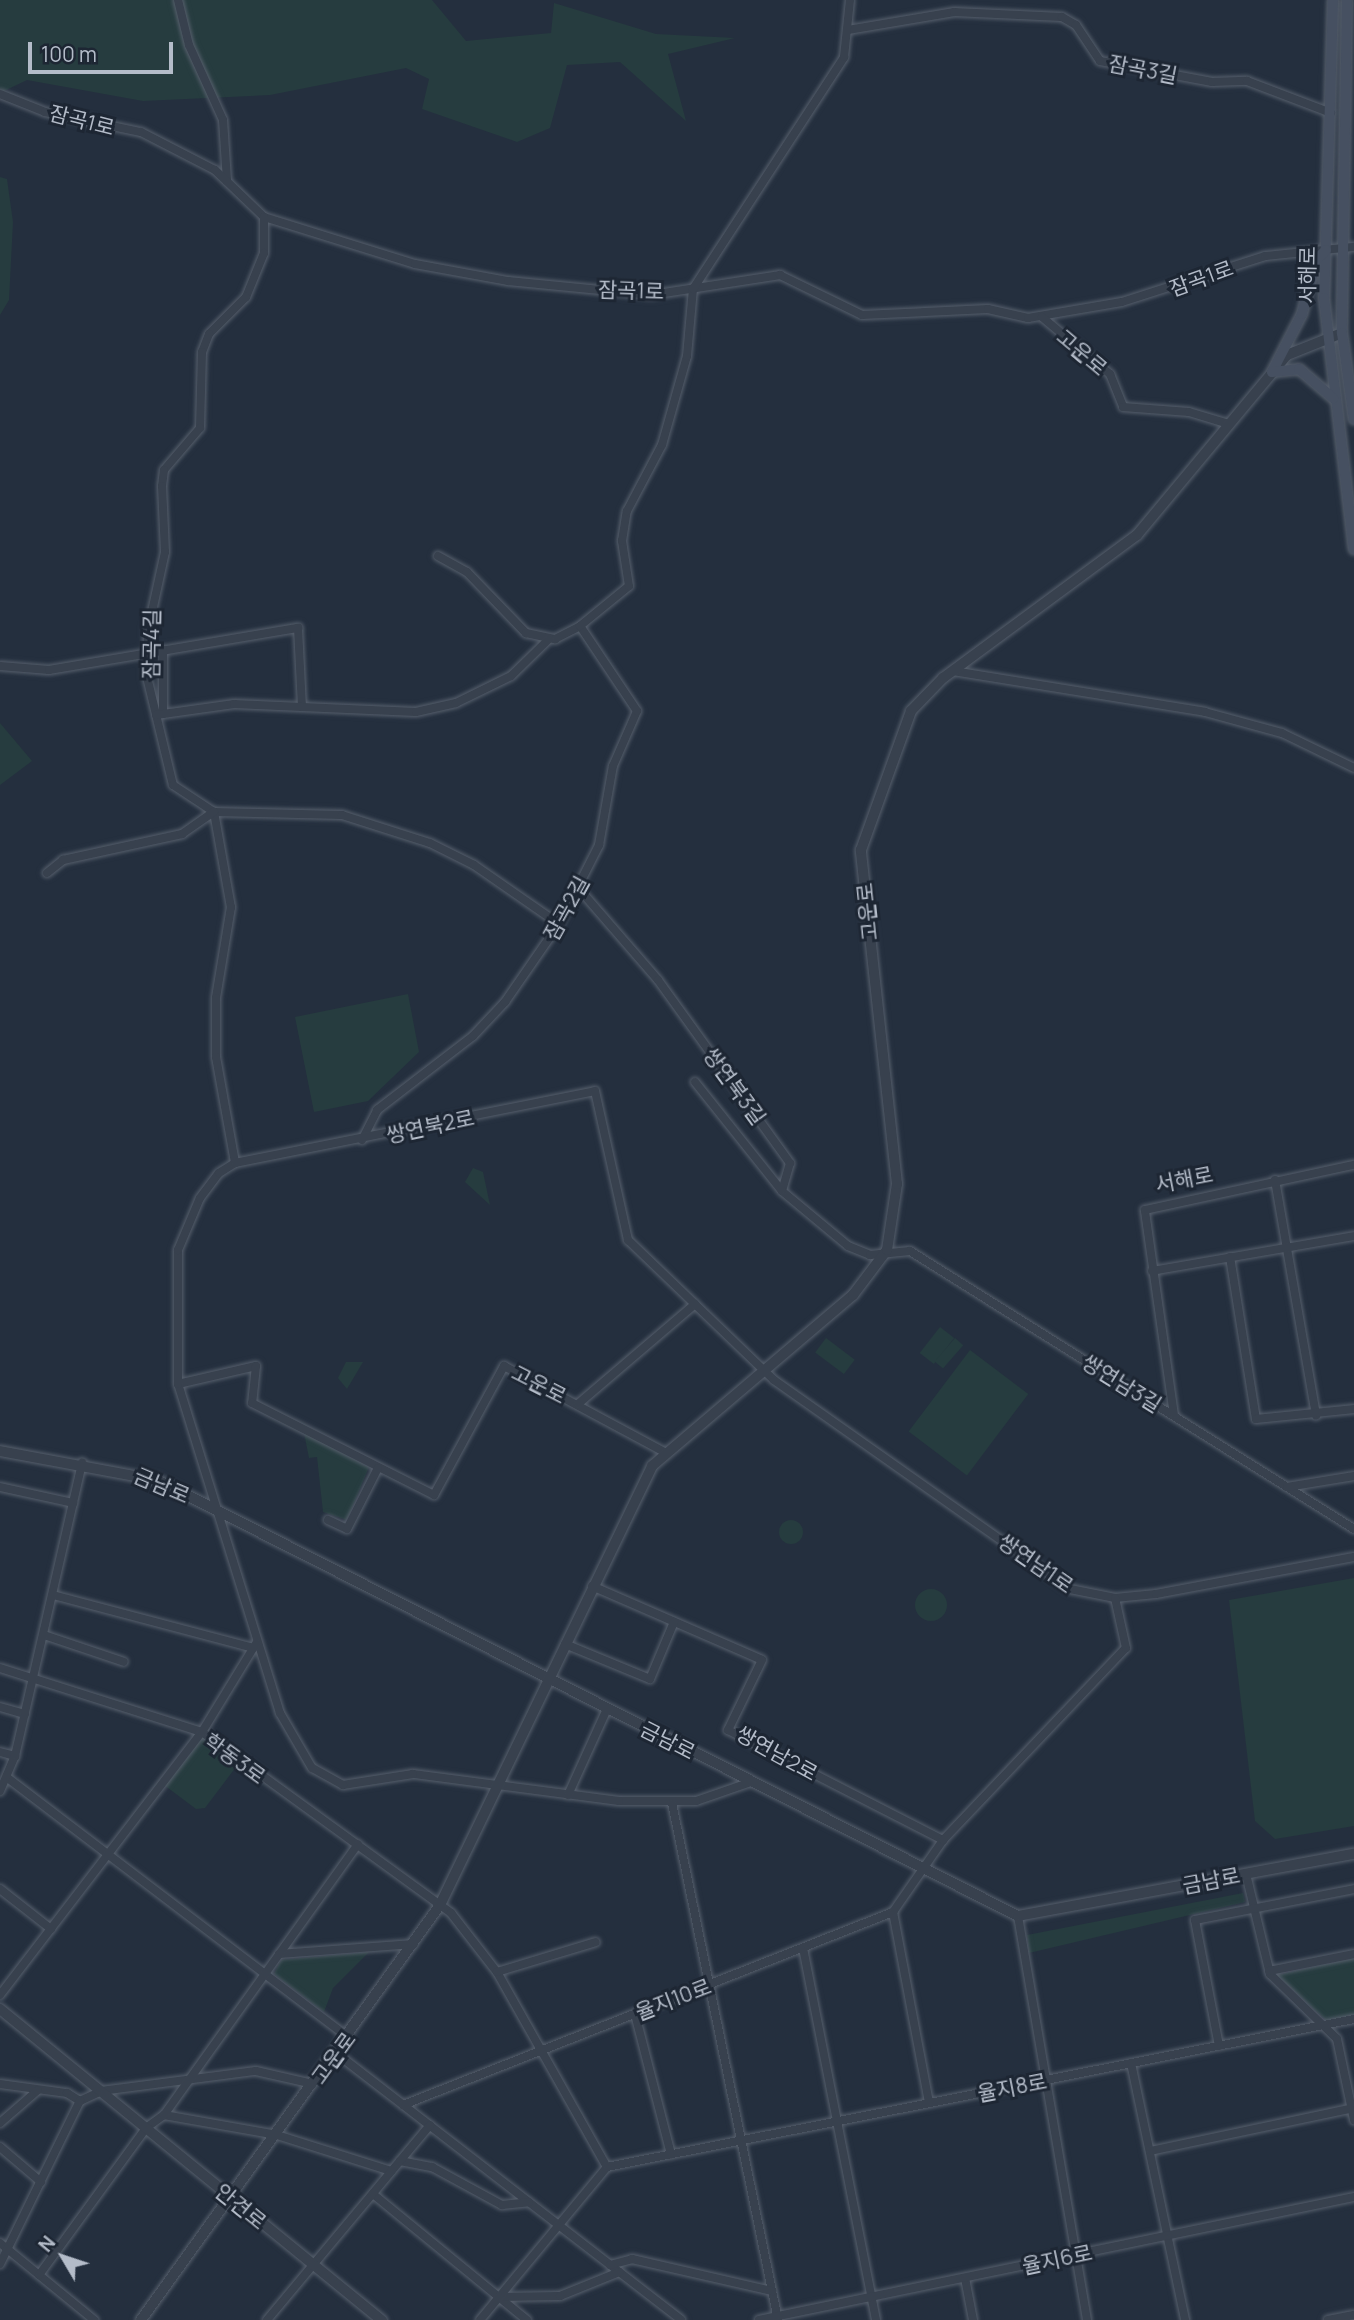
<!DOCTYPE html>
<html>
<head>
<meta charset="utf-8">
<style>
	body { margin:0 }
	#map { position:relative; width:1354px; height:2320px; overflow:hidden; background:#242f3e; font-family:Manrope,"Noto Sans KR",sans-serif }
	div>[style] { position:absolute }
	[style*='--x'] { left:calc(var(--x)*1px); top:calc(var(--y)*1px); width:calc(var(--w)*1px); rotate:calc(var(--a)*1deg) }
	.green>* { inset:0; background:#263c3f; transform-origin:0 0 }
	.round { border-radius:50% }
	.roads { filter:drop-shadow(0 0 2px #565f6c) drop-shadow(0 0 2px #565f6c) }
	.minor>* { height:8px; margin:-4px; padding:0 4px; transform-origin:4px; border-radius:4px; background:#38414e }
	.tertiary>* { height:10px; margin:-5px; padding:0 5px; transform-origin:5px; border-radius:5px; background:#38414e }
	.secondary>* { height:10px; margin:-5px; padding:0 5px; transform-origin:5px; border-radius:5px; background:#465061 }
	span { translate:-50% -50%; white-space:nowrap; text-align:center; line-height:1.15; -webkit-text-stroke:6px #1d2633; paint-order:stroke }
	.street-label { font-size:21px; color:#b4bcc9 }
	.north { position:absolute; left:28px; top:2222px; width:70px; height:70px; -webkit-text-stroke:5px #1d2633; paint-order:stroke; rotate:309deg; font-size:19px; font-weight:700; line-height:28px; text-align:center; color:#b4bcc9 }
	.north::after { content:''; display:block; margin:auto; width:24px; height:32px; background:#b4bcc9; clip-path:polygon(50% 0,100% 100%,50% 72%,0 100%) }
	.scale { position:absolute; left:28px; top:42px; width:145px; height:32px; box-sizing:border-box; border:4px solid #b4bcc9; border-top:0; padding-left:9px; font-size:21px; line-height:24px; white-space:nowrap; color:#b4bcc9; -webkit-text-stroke:5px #1d2633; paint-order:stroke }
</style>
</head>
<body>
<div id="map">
	<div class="green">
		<i style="clip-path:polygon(0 0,432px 0,466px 41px,551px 33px,554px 3px,656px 34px,735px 38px,668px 54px,686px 121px,620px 62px,567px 65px,550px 128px,517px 142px,422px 109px,429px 79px,406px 68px,270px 95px,143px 101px,27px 80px,0 93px)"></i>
		<i style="clip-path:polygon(0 177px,7px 179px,13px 222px,9px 300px,0 315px)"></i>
		<i style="clip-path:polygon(0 723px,32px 761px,0 785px)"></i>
		<i style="clip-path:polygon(408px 994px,419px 1052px,368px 1101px,314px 1112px,295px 1017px)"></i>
		<i style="clip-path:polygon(473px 1168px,483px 1172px,490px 1205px,465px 1182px)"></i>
		<i style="left:940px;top:1327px;width:18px;height:33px;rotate:38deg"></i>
		<i style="left:826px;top:1338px;width:36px;height:18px;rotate:37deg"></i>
		<i style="left:955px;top:1338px;width:11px;height:31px;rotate:41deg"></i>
		<i style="left:970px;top:1350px;width:73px;height:102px;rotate:37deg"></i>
		<i style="clip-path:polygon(346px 1362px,363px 1362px,347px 1389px,338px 1378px)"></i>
		<i style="clip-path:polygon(304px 1433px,369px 1467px,347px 1520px,323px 1512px,317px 1457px,309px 1458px)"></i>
		<i class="round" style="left:779px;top:1520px;width:24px;height:24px"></i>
		<i style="clip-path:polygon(1354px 1578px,1354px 1826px,1275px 1839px,1255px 1821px,1229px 1600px)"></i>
		<i class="round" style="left:915px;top:1589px;width:32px;height:32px"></i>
		<i style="clip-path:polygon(202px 1735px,239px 1763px,205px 1808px,196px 1809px,164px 1785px)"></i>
		<i style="clip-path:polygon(1243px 1893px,1245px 1902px,1029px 1953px,1027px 1935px)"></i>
		<i style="clip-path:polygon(369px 1952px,333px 1988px,324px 2012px,274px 1974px,281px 1960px)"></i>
		<i style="clip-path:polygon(1354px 1958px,1354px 2017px,1329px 2023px,1277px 1975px)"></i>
	</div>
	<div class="roads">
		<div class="minor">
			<i style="--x:178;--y:0;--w:46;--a:76.3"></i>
			<i style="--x:189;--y:45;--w:82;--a:65.6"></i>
			<i style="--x:223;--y:120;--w:61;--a:86.2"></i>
			<i style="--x:848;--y:30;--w:108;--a:-9.6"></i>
			<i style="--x:954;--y:12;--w:108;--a:2.7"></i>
			<i style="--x:1062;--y:17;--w:16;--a:30"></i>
			<i style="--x:1076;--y:25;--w:43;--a:56.3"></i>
			<i style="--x:1100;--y:61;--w:114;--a:10.6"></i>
			<i style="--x:1212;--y:82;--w:35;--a:-2"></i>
			<i style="--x:1247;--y:81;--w:90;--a:20.9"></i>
			<i style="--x:0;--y:94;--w:48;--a:21.8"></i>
			<i style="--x:45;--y:112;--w:98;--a:11.8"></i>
			<i style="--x:141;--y:132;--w:83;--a:27.2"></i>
			<i style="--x:215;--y:170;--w:68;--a:43.8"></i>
			<i style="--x:264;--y:217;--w:158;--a:17.3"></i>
			<i style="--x:415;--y:264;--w:95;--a:10.4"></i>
			<i style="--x:508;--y:281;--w:144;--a:5.6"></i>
			<i style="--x:651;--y:295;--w:131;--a:-8.8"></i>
			<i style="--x:780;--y:275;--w:91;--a:26"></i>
			<i style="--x:862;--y:315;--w:126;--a:-2.7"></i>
			<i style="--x:988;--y:309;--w:41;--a:12.7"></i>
			<i style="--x:1028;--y:318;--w:95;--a:-9.7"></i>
			<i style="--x:1122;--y:302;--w:150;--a:-17.8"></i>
			<i style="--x:1265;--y:256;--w:89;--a:-5.8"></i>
			<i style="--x:264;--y:217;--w:36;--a:90"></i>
			<i style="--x:264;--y:253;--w:48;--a:112.2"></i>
			<i style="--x:246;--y:297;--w:52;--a:135"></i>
			<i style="--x:209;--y:334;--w:19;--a:111"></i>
			<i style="--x:202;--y:352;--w:76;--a:91.5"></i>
			<i style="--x:200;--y:428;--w:55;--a:130.6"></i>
			<i style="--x:164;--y:470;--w:16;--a:97"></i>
			<i style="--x:162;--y:486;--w:66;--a:87.4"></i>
			<i style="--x:165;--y:552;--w:80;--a:102.3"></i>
			<i style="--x:148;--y:630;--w:47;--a:91.2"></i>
			<i style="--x:147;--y:677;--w:111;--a:76.5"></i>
			<i style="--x:173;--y:785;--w:49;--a:33.4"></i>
			<i style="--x:214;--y:812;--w:128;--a:1.3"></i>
			<i style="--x:342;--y:815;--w:92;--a:17.7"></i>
			<i style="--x:430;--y:843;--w:49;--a:26.6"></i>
			<i style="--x:474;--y:865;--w:103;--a:34.8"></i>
			<i style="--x:1042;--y:317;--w:89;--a:40"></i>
			<i style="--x:1110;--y:374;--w:35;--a:68"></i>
			<i style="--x:1123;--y:407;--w:66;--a:4.3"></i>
			<i style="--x:1189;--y:412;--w:42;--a:16.7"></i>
			<i style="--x:438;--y:556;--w:33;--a:29"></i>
			<i style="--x:467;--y:572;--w:85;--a:46"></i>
			<i style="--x:526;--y:633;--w:30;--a:12"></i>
			<i style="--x:555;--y:639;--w:28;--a:-27"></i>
			<i style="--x:0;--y:666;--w:49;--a:4.7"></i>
			<i style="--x:49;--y:670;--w:253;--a:-9.6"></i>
			<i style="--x:298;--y:628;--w:79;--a:87.1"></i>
			<i style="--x:953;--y:671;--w:255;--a:9.2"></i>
			<i style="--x:1205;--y:712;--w:80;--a:15.3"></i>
			<i style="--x:1282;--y:733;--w:80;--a:25.9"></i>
			<i style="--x:163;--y:714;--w:64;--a:-90"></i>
			<i style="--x:156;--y:715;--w:79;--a:-8"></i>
			<i style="--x:234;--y:704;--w:182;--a:2.5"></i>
			<i style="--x:416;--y:712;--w:41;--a:-12.7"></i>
			<i style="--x:456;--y:703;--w:61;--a:-26.1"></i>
			<i style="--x:511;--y:676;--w:52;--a:-44.2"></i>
			<i style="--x:214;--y:812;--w:97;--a:79.9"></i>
			<i style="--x:231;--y:907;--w:92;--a:99.4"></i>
			<i style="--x:216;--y:998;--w:59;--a:90"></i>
			<i style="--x:216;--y:1057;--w:108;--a:79.8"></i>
			<i style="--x:47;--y:873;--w:21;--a:-39"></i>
			<i style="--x:63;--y:860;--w:122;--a:-12.3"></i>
			<i style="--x:182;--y:834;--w:39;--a:-35"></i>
			<i style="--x:580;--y:890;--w:119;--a:49.1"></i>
			<i style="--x:658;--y:980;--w:226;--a:54.2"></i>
			<i style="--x:790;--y:1163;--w:29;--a:106"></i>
			<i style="--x:782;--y:1191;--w:86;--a:39.8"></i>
			<i style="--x:848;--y:1246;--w:24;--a:22"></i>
			<i style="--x:870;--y:1255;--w:40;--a:-5.7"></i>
			<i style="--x:910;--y:1251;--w:524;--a:32.05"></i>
			<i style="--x:695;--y:1082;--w:139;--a:51.4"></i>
			<i style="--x:362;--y:1140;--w:34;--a:-63"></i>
			<i style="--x:377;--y:1110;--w:121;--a:-37.6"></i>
			<i style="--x:473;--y:1036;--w:47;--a:-46.7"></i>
			<i style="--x:505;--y:1002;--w:95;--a:-55.3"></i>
			<i style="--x:559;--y:924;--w:89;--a:-63.1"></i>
			<i style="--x:599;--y:845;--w:80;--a:-80"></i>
			<i style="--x:613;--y:766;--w:60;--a:-66.4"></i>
			<i style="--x:637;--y:711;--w:102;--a:-123.8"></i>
			<i style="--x:580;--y:626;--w:63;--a:-39.2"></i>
			<i style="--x:629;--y:586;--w:46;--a:-98.8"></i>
			<i style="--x:622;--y:541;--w:30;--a:-81"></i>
			<i style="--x:627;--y:511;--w:75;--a:-62.1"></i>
			<i style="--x:662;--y:445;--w:92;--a:-74.3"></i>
			<i style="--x:687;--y:356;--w:67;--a:-84.9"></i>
			<i style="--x:693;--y:289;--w:277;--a:-56.9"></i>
			<i style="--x:844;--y:57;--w:57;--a:-84"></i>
			<i style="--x:1275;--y:1180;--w:239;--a:80.1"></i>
			<i style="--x:1230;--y:1257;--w:164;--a:80.9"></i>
			<i style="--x:1256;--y:1419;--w:99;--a:-5.8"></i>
			<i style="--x:1152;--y:1271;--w:205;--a:-9.8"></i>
			<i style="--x:178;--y:1384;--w:80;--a:-13"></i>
			<i style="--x:256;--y:1366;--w:37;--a:96"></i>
			<i style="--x:252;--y:1403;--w:204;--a:26.8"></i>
			<i style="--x:434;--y:1495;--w:147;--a:-61.5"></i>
			<i style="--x:504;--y:1366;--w:184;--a:28.2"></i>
			<i style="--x:578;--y:1404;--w:154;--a:-40.5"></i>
			<i style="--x:1174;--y:1415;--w:207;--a:-98.1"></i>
			<i style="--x:1145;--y:1210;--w:214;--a:-12.2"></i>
			<i style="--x:0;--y:1487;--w:75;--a:12.4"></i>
			<i style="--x:1287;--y:1487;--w:68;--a:-9.3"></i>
			<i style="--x:328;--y:1520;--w:21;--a:25"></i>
			<i style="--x:347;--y:1529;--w:68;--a:-63.1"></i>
			<i style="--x:592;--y:1586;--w:185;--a:23.5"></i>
			<i style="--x:762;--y:1660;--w:78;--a:115.9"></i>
			<i style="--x:728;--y:1730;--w:242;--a:27.1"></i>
			<i style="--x:53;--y:1595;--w:207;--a:14.8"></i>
			<i style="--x:44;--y:1635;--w:84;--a:18.6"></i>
			<i style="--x:565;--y:1644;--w:92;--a:22.4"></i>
			<i style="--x:650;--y:1679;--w:62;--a:-67.2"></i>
			<i style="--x:0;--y:1668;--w:212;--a:17.6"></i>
			<i style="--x:202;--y:1732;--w:308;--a:36"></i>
			<i style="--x:451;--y:1913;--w:75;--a:52.1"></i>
			<i style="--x:497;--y:1972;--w:224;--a:60.6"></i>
			<i style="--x:0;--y:1707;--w:26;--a:16"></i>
			<i style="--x:0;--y:1752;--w:16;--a:15"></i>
			<i style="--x:9;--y:1779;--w:426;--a:37.3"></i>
			<i style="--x:751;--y:1782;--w:58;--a:160.9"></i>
			<i style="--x:696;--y:1801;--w:77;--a:180"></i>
			<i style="--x:619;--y:1801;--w:208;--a:-172.5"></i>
			<i style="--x:413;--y:1774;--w:71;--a:171.1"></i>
			<i style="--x:343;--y:1785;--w:35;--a:-151"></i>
			<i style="--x:312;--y:1768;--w:64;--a:-120.2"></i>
			<i style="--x:280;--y:1713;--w:344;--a:-107.2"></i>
			<i style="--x:178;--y:1384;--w:134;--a:-90"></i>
			<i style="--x:178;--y:1250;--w:56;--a:-67.1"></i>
			<i style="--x:200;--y:1198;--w:31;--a:-53"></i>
			<i style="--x:219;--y:1173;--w:19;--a:-32"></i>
			<i style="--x:235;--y:1163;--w:367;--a:-11.3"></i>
			<i style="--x:595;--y:1091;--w:153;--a:77.5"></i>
			<i style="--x:628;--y:1240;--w:202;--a:43.8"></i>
			<i style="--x:774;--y:1380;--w:362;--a:35.2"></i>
			<i style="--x:1070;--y:1589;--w:46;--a:11.3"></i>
			<i style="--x:1115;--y:1598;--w:41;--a:-5.6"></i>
			<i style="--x:1156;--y:1594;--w:201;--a:-10.6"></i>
			<i style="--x:0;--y:1791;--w:38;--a:-67"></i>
			<i style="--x:15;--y:1756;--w:301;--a:-77.1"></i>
			<i style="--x:568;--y:1795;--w:94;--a:-65.6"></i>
			<i style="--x:672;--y:1803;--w:528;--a:78.41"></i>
			<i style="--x:1246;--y:1874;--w:103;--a:76.5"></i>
			<i style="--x:1270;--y:1974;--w:93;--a:44.1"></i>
			<i style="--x:1337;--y:2039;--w:83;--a:78.1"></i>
			<i style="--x:0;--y:1889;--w:65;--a:38.1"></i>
			<i style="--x:893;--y:1912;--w:194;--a:79.3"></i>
			<i style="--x:1018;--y:1916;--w:410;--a:80.3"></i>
			<i style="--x:803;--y:1948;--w:379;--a:78.9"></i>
			<i style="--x:279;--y:1954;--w:135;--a:-4.2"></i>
			<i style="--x:1269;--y:1971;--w:87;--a:-11.3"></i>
			<i style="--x:497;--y:1972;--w:103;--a:-16.9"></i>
			<i style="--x:0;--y:1995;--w:332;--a:-52.5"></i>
			<i style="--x:202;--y:1732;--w:105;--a:-58.6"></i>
			<i style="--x:635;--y:2014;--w:145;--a:75.6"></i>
			<i style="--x:1219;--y:2046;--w:128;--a:-100.8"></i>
			<i style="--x:1195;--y:1920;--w:162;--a:-11"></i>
			<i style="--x:336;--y:2053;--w:436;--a:37.7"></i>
			<i style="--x:1131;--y:2063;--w:263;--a:78.1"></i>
			<i style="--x:0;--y:2084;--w:68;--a:7.7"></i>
			<i style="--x:67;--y:2093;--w:15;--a:32"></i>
			<i style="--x:80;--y:2101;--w:23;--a:-25"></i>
			<i style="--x:101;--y:2091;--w:156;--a:-7.4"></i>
			<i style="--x:256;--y:2071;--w:58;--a:12.8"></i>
			<i style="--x:403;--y:2105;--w:527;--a:-21.5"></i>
			<i style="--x:893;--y:1912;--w:88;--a:-55.2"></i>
			<i style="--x:943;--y:1840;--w:265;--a:-46.4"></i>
			<i style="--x:1126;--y:1648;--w:51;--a:-102.4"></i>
			<i style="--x:164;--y:2115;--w:115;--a:10"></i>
			<i style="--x:277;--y:2135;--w:120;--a:17.5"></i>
			<i style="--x:0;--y:2123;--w:50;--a:-41"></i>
			<i style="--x:0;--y:2147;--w:54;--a:40.5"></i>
			<i style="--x:1150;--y:2151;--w:208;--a:-11.9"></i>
			<i style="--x:400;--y:2161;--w:33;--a:11"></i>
			<i style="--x:432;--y:2167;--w:80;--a:28.5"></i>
			<i style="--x:502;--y:2205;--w:27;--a:-6"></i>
			<i style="--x:373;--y:2194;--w:199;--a:39.3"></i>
			<i style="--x:0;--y:2243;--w:122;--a:39.3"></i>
			<i style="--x:0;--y:2264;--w:182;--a:-63.9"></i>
			<i style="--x:610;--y:2265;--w:23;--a:-15"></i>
			<i style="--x:632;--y:2259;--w:144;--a:12.9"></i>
			<i style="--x:39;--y:2275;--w:182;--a:-53.9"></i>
			<i style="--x:146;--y:2128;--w:22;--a:-36"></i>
			<i style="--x:164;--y:2115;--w:333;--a:-54.4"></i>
			<i style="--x:965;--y:2278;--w:43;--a:79.2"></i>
			<i style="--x:499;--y:2297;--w:61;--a:-0.9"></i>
			<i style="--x:560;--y:2296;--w:64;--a:-22.1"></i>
			<i style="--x:267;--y:2320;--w:254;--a:-50.1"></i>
			<i style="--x:480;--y:2320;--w:199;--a:-50.3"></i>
			<i style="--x:607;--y:2167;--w:762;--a:-11.21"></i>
			<i style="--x:759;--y:2320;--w:608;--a:-11.68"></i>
			<i style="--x:1328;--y:2320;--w:26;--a:-11"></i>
		</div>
		<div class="tertiary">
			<i style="--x:0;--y:1451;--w:160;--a:10.5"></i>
			<i style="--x:157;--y:1480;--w:965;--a:26.86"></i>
			<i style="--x:1018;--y:1916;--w:342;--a:-10.5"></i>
			<i style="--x:0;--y:2009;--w:493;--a:39.2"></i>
			<i style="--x:141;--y:2320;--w:511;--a:-54.23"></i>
			<i style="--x:440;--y:1905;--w:488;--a:-64.2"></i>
			<i style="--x:652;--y:1466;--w:264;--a:-40.4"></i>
			<i style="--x:853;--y:1295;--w:56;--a:-52.9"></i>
			<i style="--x:887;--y:1250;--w:67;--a:-81.4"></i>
			<i style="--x:897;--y:1184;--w:336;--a:-96.2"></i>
			<i style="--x:861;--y:850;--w:148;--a:-70.2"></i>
			<i style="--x:911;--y:711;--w:46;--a:-45.9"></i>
			<i style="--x:943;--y:678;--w:241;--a:-36.4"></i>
			<i style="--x:1137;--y:535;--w:234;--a:-50.2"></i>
			<i style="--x:1287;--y:355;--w:59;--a:-21.8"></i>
		</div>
		<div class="secondary">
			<i style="--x:1333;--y:0;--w:298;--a:91.7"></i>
			<i style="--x:1324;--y:298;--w:253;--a:83.2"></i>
			<i style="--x:1347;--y:0;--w:333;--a:90.9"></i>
			<i style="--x:1342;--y:333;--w:87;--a:82.1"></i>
			<i style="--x:1272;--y:372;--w:65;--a:-62.7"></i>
			<i style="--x:1302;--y:314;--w:56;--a:-75.5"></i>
			<i style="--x:1316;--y:260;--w:14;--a:-45"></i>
			<i style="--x:1272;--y:372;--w:27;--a:-6"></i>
			<i style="--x:1299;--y:369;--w:45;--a:40.5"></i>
		</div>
	</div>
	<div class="street-label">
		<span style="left:1143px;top:69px;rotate:11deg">잠곡3길</span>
		<span style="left:82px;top:120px;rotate:14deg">잠곡1로</span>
		<span style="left:1307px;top:275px;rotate:-89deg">서해로</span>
		<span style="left:1201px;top:278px;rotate:-20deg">잠곡1로</span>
		<span style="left:631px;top:290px;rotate:2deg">잠곡1로</span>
		<span style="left:1082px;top:352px;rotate:40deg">고운로</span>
		<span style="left:151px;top:644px;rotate:-89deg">잠곡4길</span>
		<span style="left:566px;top:908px;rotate:-61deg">잠곡2길</span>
		<span style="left:867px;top:912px;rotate:-96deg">고운로</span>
		<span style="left:735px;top:1086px;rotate:54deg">쌍연북3길</span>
		<span style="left:430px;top:1126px;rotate:-12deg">쌍연북2로</span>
		<span style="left:1184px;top:1179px;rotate:-11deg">서해로</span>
		<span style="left:1122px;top:1383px;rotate:32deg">쌍연남3길</span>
		<span style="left:539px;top:1384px;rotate:27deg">고운로</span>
		<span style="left:162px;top:1485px;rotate:23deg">금남로</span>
		<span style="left:1036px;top:1563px;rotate:35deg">쌍연남1로</span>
		<span style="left:668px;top:1740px;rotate:27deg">금남로</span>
		<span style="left:777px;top:1753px;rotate:29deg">쌍연남2로</span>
		<span style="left:235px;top:1758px;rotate:36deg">학동3로</span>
		<span style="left:1211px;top:1880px;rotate:-11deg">금남로</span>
		<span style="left:673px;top:1999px;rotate:-21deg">율지10로</span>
		<span style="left:333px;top:2058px;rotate:-54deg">고운로</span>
		<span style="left:1012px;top:2087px;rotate:-11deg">율지8로</span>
		<span style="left:241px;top:2206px;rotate:39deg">안견로</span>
		<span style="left:1057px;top:2259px;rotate:-12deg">율지6로</span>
	</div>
	<div class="north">N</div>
	<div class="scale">100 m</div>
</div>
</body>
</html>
